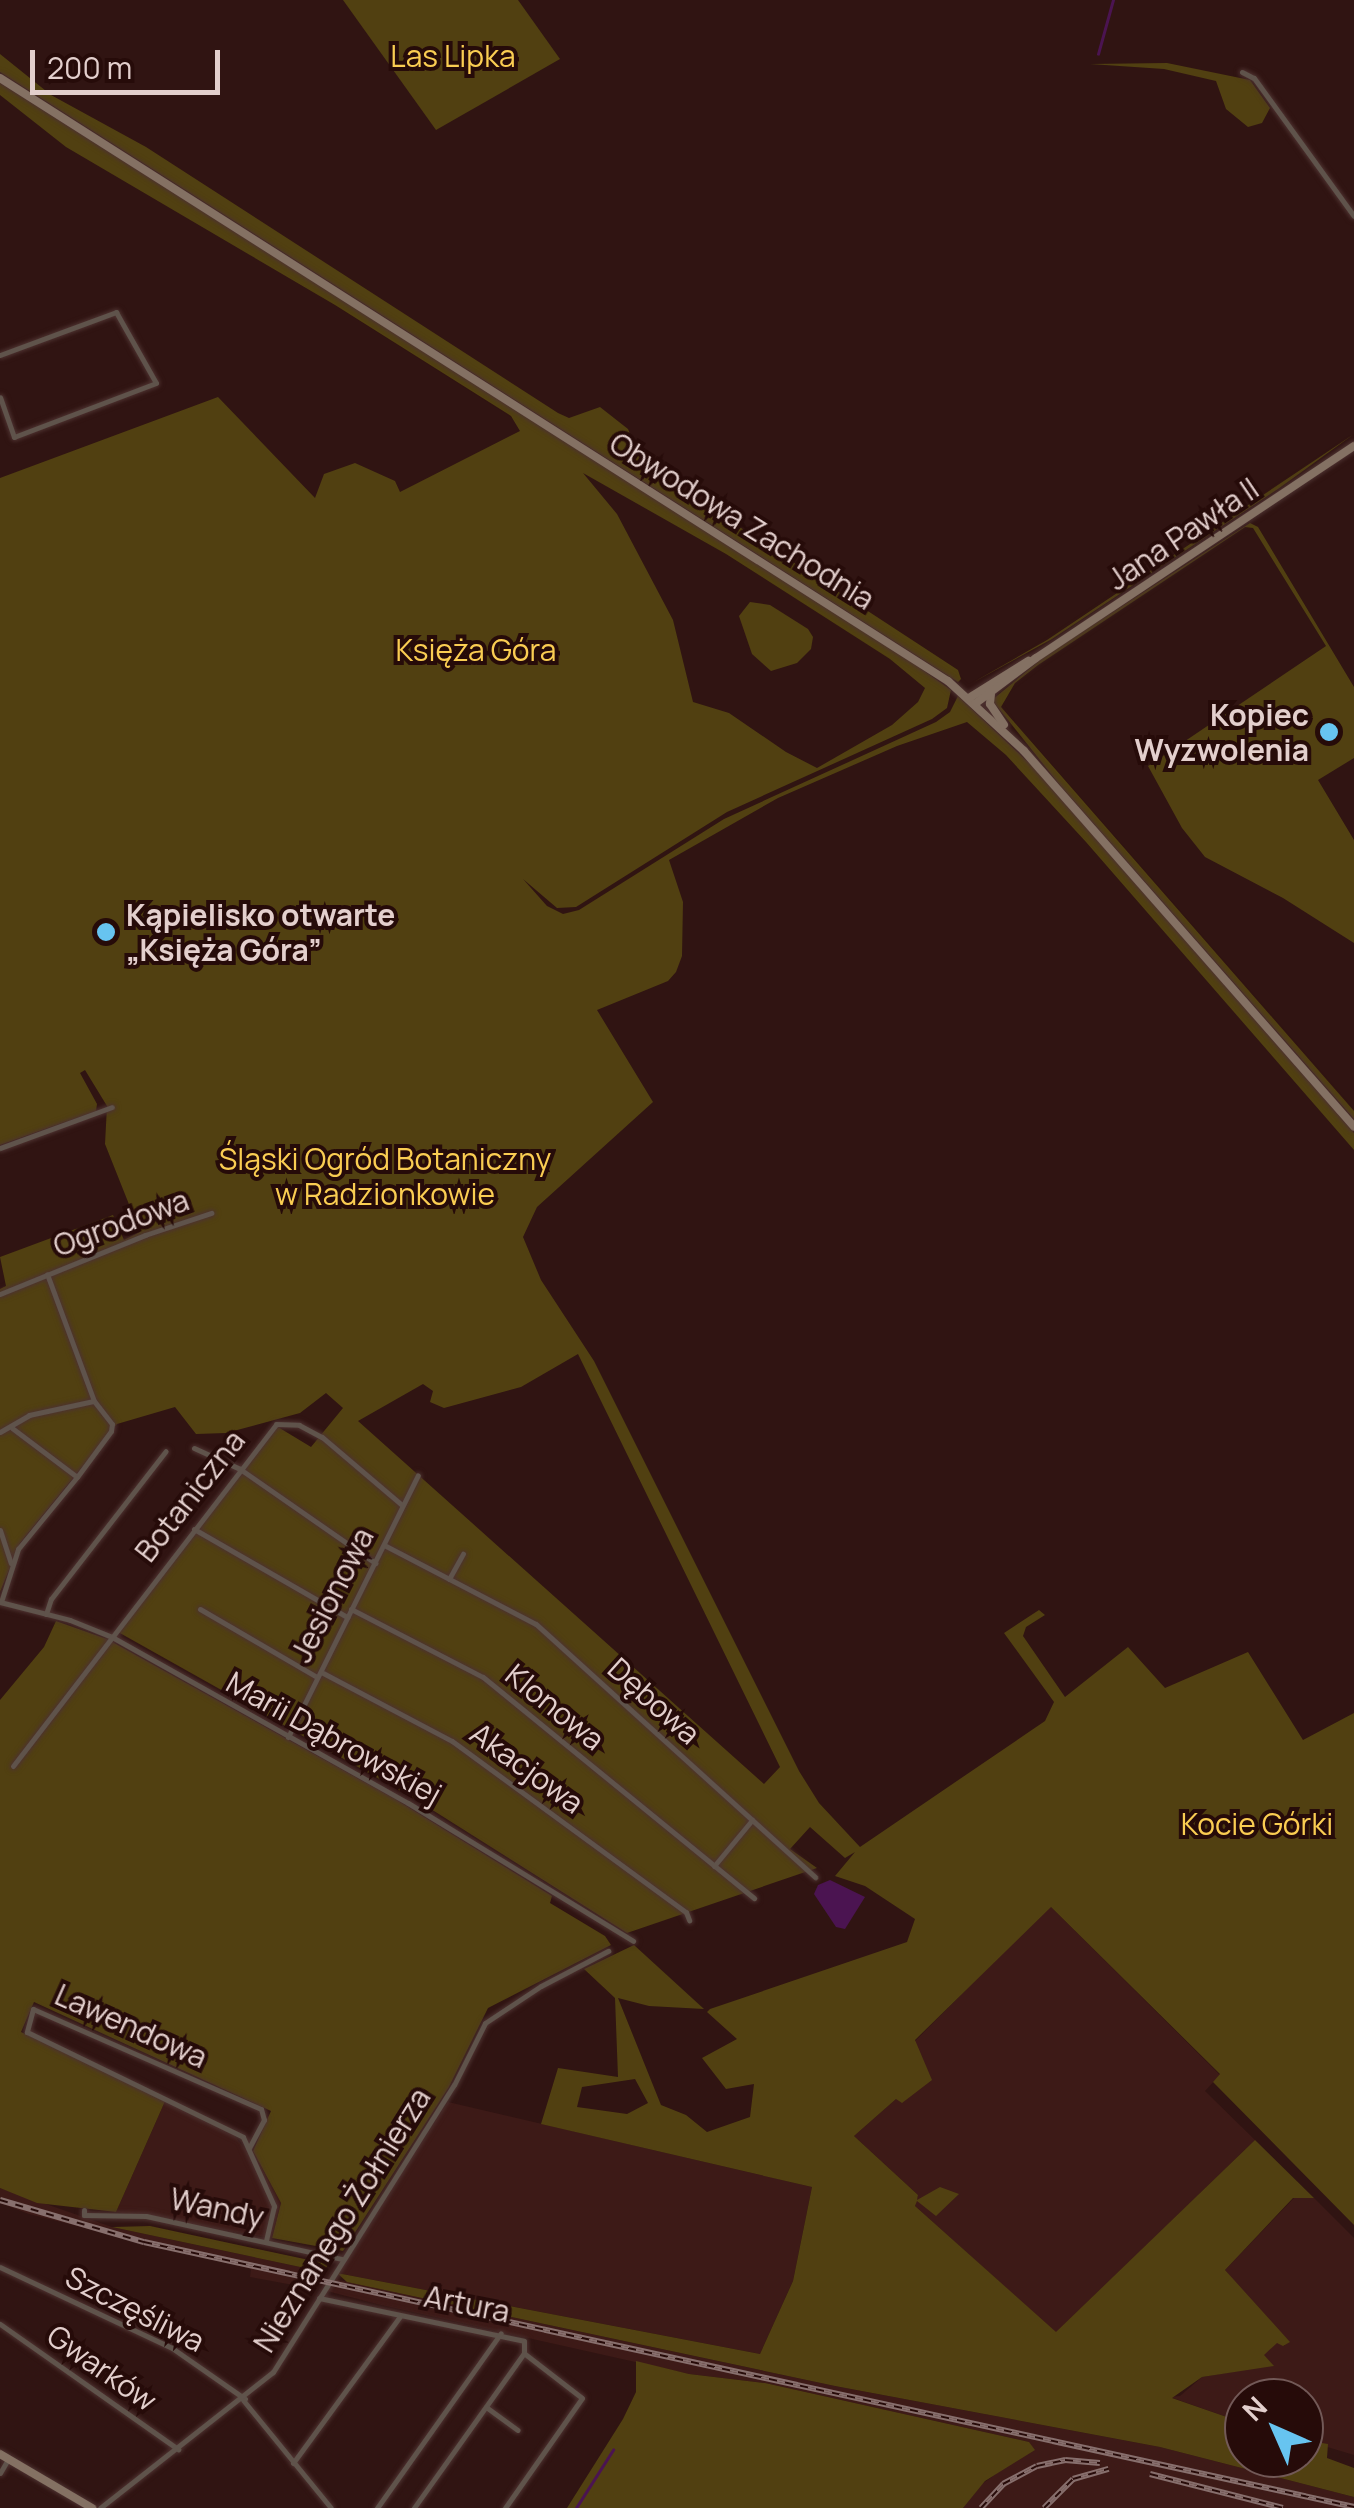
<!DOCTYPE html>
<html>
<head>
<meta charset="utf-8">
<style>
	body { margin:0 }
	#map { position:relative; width:1354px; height:2508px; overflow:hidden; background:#301412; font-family:Manrope,sans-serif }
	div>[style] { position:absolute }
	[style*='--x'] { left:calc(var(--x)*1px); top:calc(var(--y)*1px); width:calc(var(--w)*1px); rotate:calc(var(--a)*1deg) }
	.built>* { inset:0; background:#3d1a17 }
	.green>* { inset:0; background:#514011 }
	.water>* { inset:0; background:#4b1451 }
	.stream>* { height:2.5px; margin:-1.25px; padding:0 1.25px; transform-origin:1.25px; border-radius:1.25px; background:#4b1451 }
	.roads { filter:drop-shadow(0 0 2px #4d3230) drop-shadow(0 0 2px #4d3230) }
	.street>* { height:5px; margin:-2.5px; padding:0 2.5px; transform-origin:2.5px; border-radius:2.5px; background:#5f534b }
	.secondary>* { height:8px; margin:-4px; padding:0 4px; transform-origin:4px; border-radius:4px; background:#847163 }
	.rail>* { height:6px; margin-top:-3px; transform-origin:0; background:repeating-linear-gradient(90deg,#260b09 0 8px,#876f6d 0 16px); box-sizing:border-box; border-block:2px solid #876f6d }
	.dots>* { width:28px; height:28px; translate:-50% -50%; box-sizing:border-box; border:5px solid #260b09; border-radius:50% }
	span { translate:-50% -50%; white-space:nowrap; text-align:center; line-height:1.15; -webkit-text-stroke:8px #260b09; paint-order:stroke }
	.park-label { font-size:30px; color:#facd52 }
	.street-label { font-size:30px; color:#e3cfcd }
	.poi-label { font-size:30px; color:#e3cfcd; font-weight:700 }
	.right { translate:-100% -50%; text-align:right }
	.left { translate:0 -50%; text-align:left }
	.north { position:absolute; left:1224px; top:2378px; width:100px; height:100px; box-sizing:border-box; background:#260b09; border:2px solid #725957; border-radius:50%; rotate:315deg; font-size:28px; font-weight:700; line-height:40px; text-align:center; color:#e3cfcd }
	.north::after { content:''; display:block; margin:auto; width:35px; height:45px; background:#67c4f0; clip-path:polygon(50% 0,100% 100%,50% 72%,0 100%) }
	.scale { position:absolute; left:30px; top:50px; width:190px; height:45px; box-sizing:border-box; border:5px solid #e3cfcd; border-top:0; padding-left:12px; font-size:30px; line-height:35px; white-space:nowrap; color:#e3cfcd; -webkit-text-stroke:8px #260b09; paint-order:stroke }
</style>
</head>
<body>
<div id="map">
	<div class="built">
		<i style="clip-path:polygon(1050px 1906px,1220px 2075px,1205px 2091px,1255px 2140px,1056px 2333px,915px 2206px,918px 2195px,854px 2136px,896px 2099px,915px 2041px)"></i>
		<i style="clip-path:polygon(166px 2099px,233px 2134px,245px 2149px,253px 2151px,281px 2203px,272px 2238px,116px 2212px)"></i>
		<i style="clip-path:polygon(448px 2102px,812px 2187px,793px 2281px,760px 2354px,337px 2273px)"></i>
		<i style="clip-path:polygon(0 2188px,112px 2227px,324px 2272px,315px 2289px,250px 2277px,251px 2269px,29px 2214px,0 2203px)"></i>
		<i style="clip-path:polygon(1294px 2198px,1314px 2198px,1354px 2238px,1354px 2455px,1304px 2440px,1304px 2398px,1244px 2398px,1244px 2423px,1170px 2397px,1180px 2396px,1202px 2377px,1273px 2365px,1263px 2355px,1277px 2342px,1285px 2346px,1225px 2270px)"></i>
		<i style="clip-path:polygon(334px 2279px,835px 2386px,1160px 2447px,1354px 2497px,1354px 2508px,963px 2508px,975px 2489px,1007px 2466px,1029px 2442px,765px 2383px,689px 2374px,377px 2304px,327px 2291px)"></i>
	</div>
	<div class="green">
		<i style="clip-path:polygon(343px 0,518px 0,560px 59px,436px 130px)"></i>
		<i style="clip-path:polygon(0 54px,51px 95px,146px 147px,558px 413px,569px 418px,600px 407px,628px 429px,640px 458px,657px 473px,958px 670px,961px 679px,958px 682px,0 72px)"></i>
		<i style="clip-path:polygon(1167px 63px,1250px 80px,1270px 108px,1262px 123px,1248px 127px,1226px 109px,1216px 81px,1164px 69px,1090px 64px)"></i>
		<i style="clip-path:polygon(evenodd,0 83px,890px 647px,951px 690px,947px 708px,932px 719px,727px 812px,576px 907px,557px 908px,523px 879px,547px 906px,563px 914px,579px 910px,724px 819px,936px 722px,950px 712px,958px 696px,1032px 766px,1354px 1133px,1354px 1150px,1086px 842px,1006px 755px,967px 722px,897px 746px,778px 798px,669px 860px,683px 902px,682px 956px,676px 972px,668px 981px,597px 1010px,653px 1102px,537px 1207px,523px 1237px,541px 1280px,594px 1361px,799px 1771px,819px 1803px,860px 1847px,1045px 1721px,1054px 1702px,1004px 1633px,1039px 1610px,1045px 1615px,1026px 1627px,1023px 1636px,1065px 1697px,1128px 1647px,1165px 1688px,1248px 1652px,1303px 1740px,1354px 1713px,1354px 2225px,1213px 2082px,1220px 2074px,1051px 1907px,915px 2040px,932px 2080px,902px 2103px,896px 2099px,854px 2136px,918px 2195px,917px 2200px,940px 2187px,959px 2194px,936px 2216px,917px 2201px,915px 2206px,1056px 2332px,1255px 2140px,1314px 2198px,1293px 2198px,1225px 2270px,1290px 2342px,1283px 2346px,1277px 2343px,1264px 2355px,1274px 2366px,1202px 2377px,1172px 2398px,1244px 2423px,1244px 2458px,1304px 2458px,1304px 2440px,1328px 2444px,1327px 2458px,1354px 2468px,1354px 2497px,1160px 2447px,835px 2386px,347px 2282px,337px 2273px,760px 2354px,793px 2281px,812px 2187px,541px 2124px,558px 2068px,618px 2077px,615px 1998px,584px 1969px,634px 1945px,704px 2009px,649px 2006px,618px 1998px,661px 2105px,686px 2115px,707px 2132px,750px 2117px,754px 2084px,726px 2089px,702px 2058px,737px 2039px,707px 2012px,710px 2009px,907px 1942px,915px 1919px,865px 1886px,835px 1876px,855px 1852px,845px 1858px,810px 1827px,790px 1849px,817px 1868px,627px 1933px,415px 1799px,118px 1632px,278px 1427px,311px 1447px,343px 1408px,326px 1393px,300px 1413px,226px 1433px,196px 1434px,175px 1407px,117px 1424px,20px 1543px,0 1592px,0 1289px,6px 1286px,0 1257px,113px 1215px,124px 1240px,140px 1232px,105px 1144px,107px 1106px,85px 1070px,80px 1073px,97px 1104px,96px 1111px,0 1145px,0 478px,218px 397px,315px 498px,324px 474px,355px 463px,395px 481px,400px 492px,520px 431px,511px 416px,335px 305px,66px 147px,0 95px,0 83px,583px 473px,726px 554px,890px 659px,925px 688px,918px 702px,892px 725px,817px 768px,786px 752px,729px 713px,693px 702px,673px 620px,617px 514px,583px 473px,0 83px,578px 1354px,780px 1767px,764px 1784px,358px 1421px,423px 1384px,433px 1391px,430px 1402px,444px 1408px,521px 1387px,578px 1354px,0 83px,635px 2079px,648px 2103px,627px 2114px,577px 2107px,582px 2087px,635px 2079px)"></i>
		<i style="clip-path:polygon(1354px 434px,1278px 489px,1052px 639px,972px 683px,1047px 640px)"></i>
		<i style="clip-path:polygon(1250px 523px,1258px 527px,1354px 687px,1354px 758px,1318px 780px,1354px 840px,1354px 943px,1283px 898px,1205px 857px,1182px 828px,1148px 766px,1326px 646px,1253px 528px,1245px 527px,1038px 665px,1015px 683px,1001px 707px,1354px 1111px,1354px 1119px,1059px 784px,992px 700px,1045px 656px)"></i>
		<i style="clip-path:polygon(750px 602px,770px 605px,808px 629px,813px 637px,811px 649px,797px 663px,771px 671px,752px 654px,739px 616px)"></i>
		<i style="clip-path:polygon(56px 1621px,107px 1639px,395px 1799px,552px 1896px,550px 1903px,605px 1936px,611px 1945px,488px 2008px,449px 2087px,343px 2251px,272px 2238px,281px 2203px,253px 2151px,271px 2111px,34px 2002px,21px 2032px,166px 2099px,116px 2212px,37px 2203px,0 2188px,0 1700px,44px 1647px)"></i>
		<i style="clip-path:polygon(150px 2226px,328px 2264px,324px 2272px,112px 2227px)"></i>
		<i style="clip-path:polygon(636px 2361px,689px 2374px,765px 2383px,1029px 2442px,1035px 2450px,985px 2481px,963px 2508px,567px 2508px,623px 2419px,636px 2392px)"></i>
	</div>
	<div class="water">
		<i style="clip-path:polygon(830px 1880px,865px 1897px,845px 1929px,836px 1927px,814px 1894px,818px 1885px)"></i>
	</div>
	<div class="stream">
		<i style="--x:1098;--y:54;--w:56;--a:-74.5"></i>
		<i style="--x:576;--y:2508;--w:69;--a:-57.5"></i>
	</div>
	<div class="roads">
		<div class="street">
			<i style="--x:1242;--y:72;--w:13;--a:27"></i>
			<i style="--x:1254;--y:78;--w:170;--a:54.1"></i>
			<i style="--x:0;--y:355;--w:124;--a:-20.3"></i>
			<i style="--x:116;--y:312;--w:81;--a:60.6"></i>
			<i style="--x:156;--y:383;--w:152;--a:159.2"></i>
			<i style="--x:14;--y:437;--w:42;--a:-109.3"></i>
			<i style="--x:0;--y:1148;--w:119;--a:-20.1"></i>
			<i style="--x:0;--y:1294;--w:157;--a:-22.1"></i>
			<i style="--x:145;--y:1235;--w:70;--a:-18.4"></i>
			<i style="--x:12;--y:1428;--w:81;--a:37"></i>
			<i style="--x:77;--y:1477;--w:57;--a:-53.5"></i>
			<i style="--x:111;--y:1431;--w:7;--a:-82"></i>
			<i style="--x:112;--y:1424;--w:29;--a:-128"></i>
			<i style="--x:94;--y:1401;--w:135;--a:-110.3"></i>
			<i style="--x:0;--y:1432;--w:34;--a:-30"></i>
			<i style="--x:29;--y:1415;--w:66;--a:-12.2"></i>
			<i style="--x:194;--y:1448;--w:51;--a:24.5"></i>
			<i style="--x:240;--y:1469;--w:165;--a:34.8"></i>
			<i style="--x:194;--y:1529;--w:177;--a:29.9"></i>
			<i style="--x:0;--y:1530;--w:35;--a:72"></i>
			<i style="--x:384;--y:1545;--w:171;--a:27.5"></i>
			<i style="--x:536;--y:1624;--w:377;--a:42.2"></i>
			<i style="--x:449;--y:1579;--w:29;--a:-61"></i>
			<i style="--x:0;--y:1602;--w:72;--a:14.4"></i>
			<i style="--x:70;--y:1620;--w:45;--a:22"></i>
			<i style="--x:112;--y:1637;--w:339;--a:29.3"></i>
			<i style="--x:408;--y:1803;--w:264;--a:31.5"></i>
			<i style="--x:1;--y:1602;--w:56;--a:-72.2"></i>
			<i style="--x:18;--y:1549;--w:93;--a:-50.7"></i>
			<i style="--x:200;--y:1609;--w:135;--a:30.2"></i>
			<i style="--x:351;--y:1609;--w:148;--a:27.3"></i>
			<i style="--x:483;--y:1677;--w:350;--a:39.2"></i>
			<i style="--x:46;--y:1614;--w:16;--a:-72"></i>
			<i style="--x:51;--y:1599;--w:187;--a:-52.2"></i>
			<i style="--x:323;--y:1673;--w:146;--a:27.8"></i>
			<i style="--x:452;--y:1741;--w:290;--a:36.2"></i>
			<i style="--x:686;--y:1912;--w:9;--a:69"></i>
			<i style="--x:288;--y:1737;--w:292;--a:-63.6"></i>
			<i style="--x:13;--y:1766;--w:431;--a:-52.4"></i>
			<i style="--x:276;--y:1424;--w:23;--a:2"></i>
			<i style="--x:299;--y:1425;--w:26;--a:28"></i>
			<i style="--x:322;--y:1437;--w:105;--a:40.4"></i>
			<i style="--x:714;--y:1866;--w:60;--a:-50.4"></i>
			<i style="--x:249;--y:2148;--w:32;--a:-62"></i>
			<i style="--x:264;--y:2120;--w:11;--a:-105"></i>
			<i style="--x:261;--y:2109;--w:249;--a:-156.3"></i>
			<i style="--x:33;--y:2009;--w:24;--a:105"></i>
			<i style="--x:27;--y:2032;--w:240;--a:25.9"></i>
			<i style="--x:243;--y:2137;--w:76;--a:65.8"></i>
			<i style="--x:274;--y:2206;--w:37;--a:103"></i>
			<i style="--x:84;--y:2210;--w:5;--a:90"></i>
			<i style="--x:84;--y:2215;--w:62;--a:0.9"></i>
			<i style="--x:146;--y:2216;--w:201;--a:12.4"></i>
			<i style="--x:0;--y:2267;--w:190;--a:25.2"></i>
			<i style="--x:172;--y:2348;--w:89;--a:34.9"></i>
			<i style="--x:319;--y:2298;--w:209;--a:11.8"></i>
			<i style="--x:524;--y:2341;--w:12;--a:90"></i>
			<i style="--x:524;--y:2353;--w:190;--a:125.4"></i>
			<i style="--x:0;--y:2324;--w:218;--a:35.1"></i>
			<i style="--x:243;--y:2400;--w:139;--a:50.8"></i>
			<i style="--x:486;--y:2407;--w:39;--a:36"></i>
			<i style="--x:293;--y:2463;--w:182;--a:-53.9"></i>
			<i style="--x:0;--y:2473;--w:16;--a:-60"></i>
			<i style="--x:100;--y:2508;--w:220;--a:-38.2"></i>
			<i style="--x:273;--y:2372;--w:339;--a:-57.8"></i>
			<i style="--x:454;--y:2085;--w:69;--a:-63.4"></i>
			<i style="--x:485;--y:2023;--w:67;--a:-33.5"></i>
			<i style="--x:541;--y:1986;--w:76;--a:-27.6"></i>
			<i style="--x:377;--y:2508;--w:214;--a:-54.7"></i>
			<i style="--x:505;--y:2508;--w:134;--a:-55"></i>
			<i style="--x:582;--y:2398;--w:72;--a:-142.3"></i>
		</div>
		<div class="secondary">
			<i style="--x:0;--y:78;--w:1124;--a:32.46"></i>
			<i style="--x:948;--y:681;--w:103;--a:42.6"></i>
			<i style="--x:1024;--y:751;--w:500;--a:48.7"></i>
			<i style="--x:991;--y:694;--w:10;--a:96"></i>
			<i style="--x:990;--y:704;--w:25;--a:56"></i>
			<i style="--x:969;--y:698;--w:70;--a:-32.1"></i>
			<i style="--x:976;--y:703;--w:75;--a:-36.9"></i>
			<i style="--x:1036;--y:658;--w:382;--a:-33.7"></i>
			<i style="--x:0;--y:2454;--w:107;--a:30.4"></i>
		</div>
	</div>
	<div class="rail">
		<i style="--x:0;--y:2200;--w:150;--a:16.3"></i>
		<i style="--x:144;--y:2242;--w:1239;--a:12.35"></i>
		<i style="--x:1150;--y:2474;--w:137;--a:14.3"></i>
		<i style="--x:981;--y:2508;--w:33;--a:-47"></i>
		<i style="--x:1003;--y:2484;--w:38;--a:-28"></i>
		<i style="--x:1037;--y:2466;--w:29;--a:-12"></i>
		<i style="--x:1065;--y:2460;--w:35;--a:5"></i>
		<i style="--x:1044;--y:2508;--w:41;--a:-45"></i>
		<i style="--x:1073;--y:2479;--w:37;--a:-16"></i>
	</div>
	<div class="dots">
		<i style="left:1329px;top:732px;background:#67c4f0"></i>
		<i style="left:106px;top:932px;background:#67c4f0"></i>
	</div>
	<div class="park-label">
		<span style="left:453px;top:56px">Las Lipka</span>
		<span style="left:476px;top:650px">Księża Góra</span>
		<span style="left:385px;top:1176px">Śląski Ogród Botaniczny<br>w Radzionkowie</span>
		<span style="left:1257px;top:1824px">Kocie Górki</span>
	</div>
	<div class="street-label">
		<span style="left:742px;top:521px;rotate:32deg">Obwodowa Zachodnia</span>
		<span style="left:1183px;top:534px;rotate:-34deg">Jana Pawła II</span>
		<span style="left:121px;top:1223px;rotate:-20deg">Ogrodowa</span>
		<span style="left:190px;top:1496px;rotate:-52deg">Botaniczna</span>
		<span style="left:332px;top:1595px;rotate:-63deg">Jesionowa</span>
		<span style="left:654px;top:1701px;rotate:42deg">Dębowa</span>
		<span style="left:555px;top:1707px;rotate:39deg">Klonowa</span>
		<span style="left:334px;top:1738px;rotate:29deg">Marii Dąbrowskiej</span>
		<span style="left:527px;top:1768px;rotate:36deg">Akacjowa</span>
		<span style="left:131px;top:2026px;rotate:24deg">Lawendowa</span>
		<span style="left:217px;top:2208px;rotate:12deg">Wandy</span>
		<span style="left:342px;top:2220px;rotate:-58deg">Nieznanego Żołnierza</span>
		<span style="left:467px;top:2304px;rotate:11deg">Artura</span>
		<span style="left:135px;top:2309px;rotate:27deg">Szczęśliwa</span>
		<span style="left:102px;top:2368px;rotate:35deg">Gwarków</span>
	</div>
	<div class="poi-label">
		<span class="right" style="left:1309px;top:732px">Kopiec<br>Wyzwolenia</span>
		<span class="left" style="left:126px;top:932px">Kąpielisko otwarte<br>„Księża Góra”</span>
	</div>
	<div class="north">N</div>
	<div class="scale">200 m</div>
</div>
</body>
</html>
